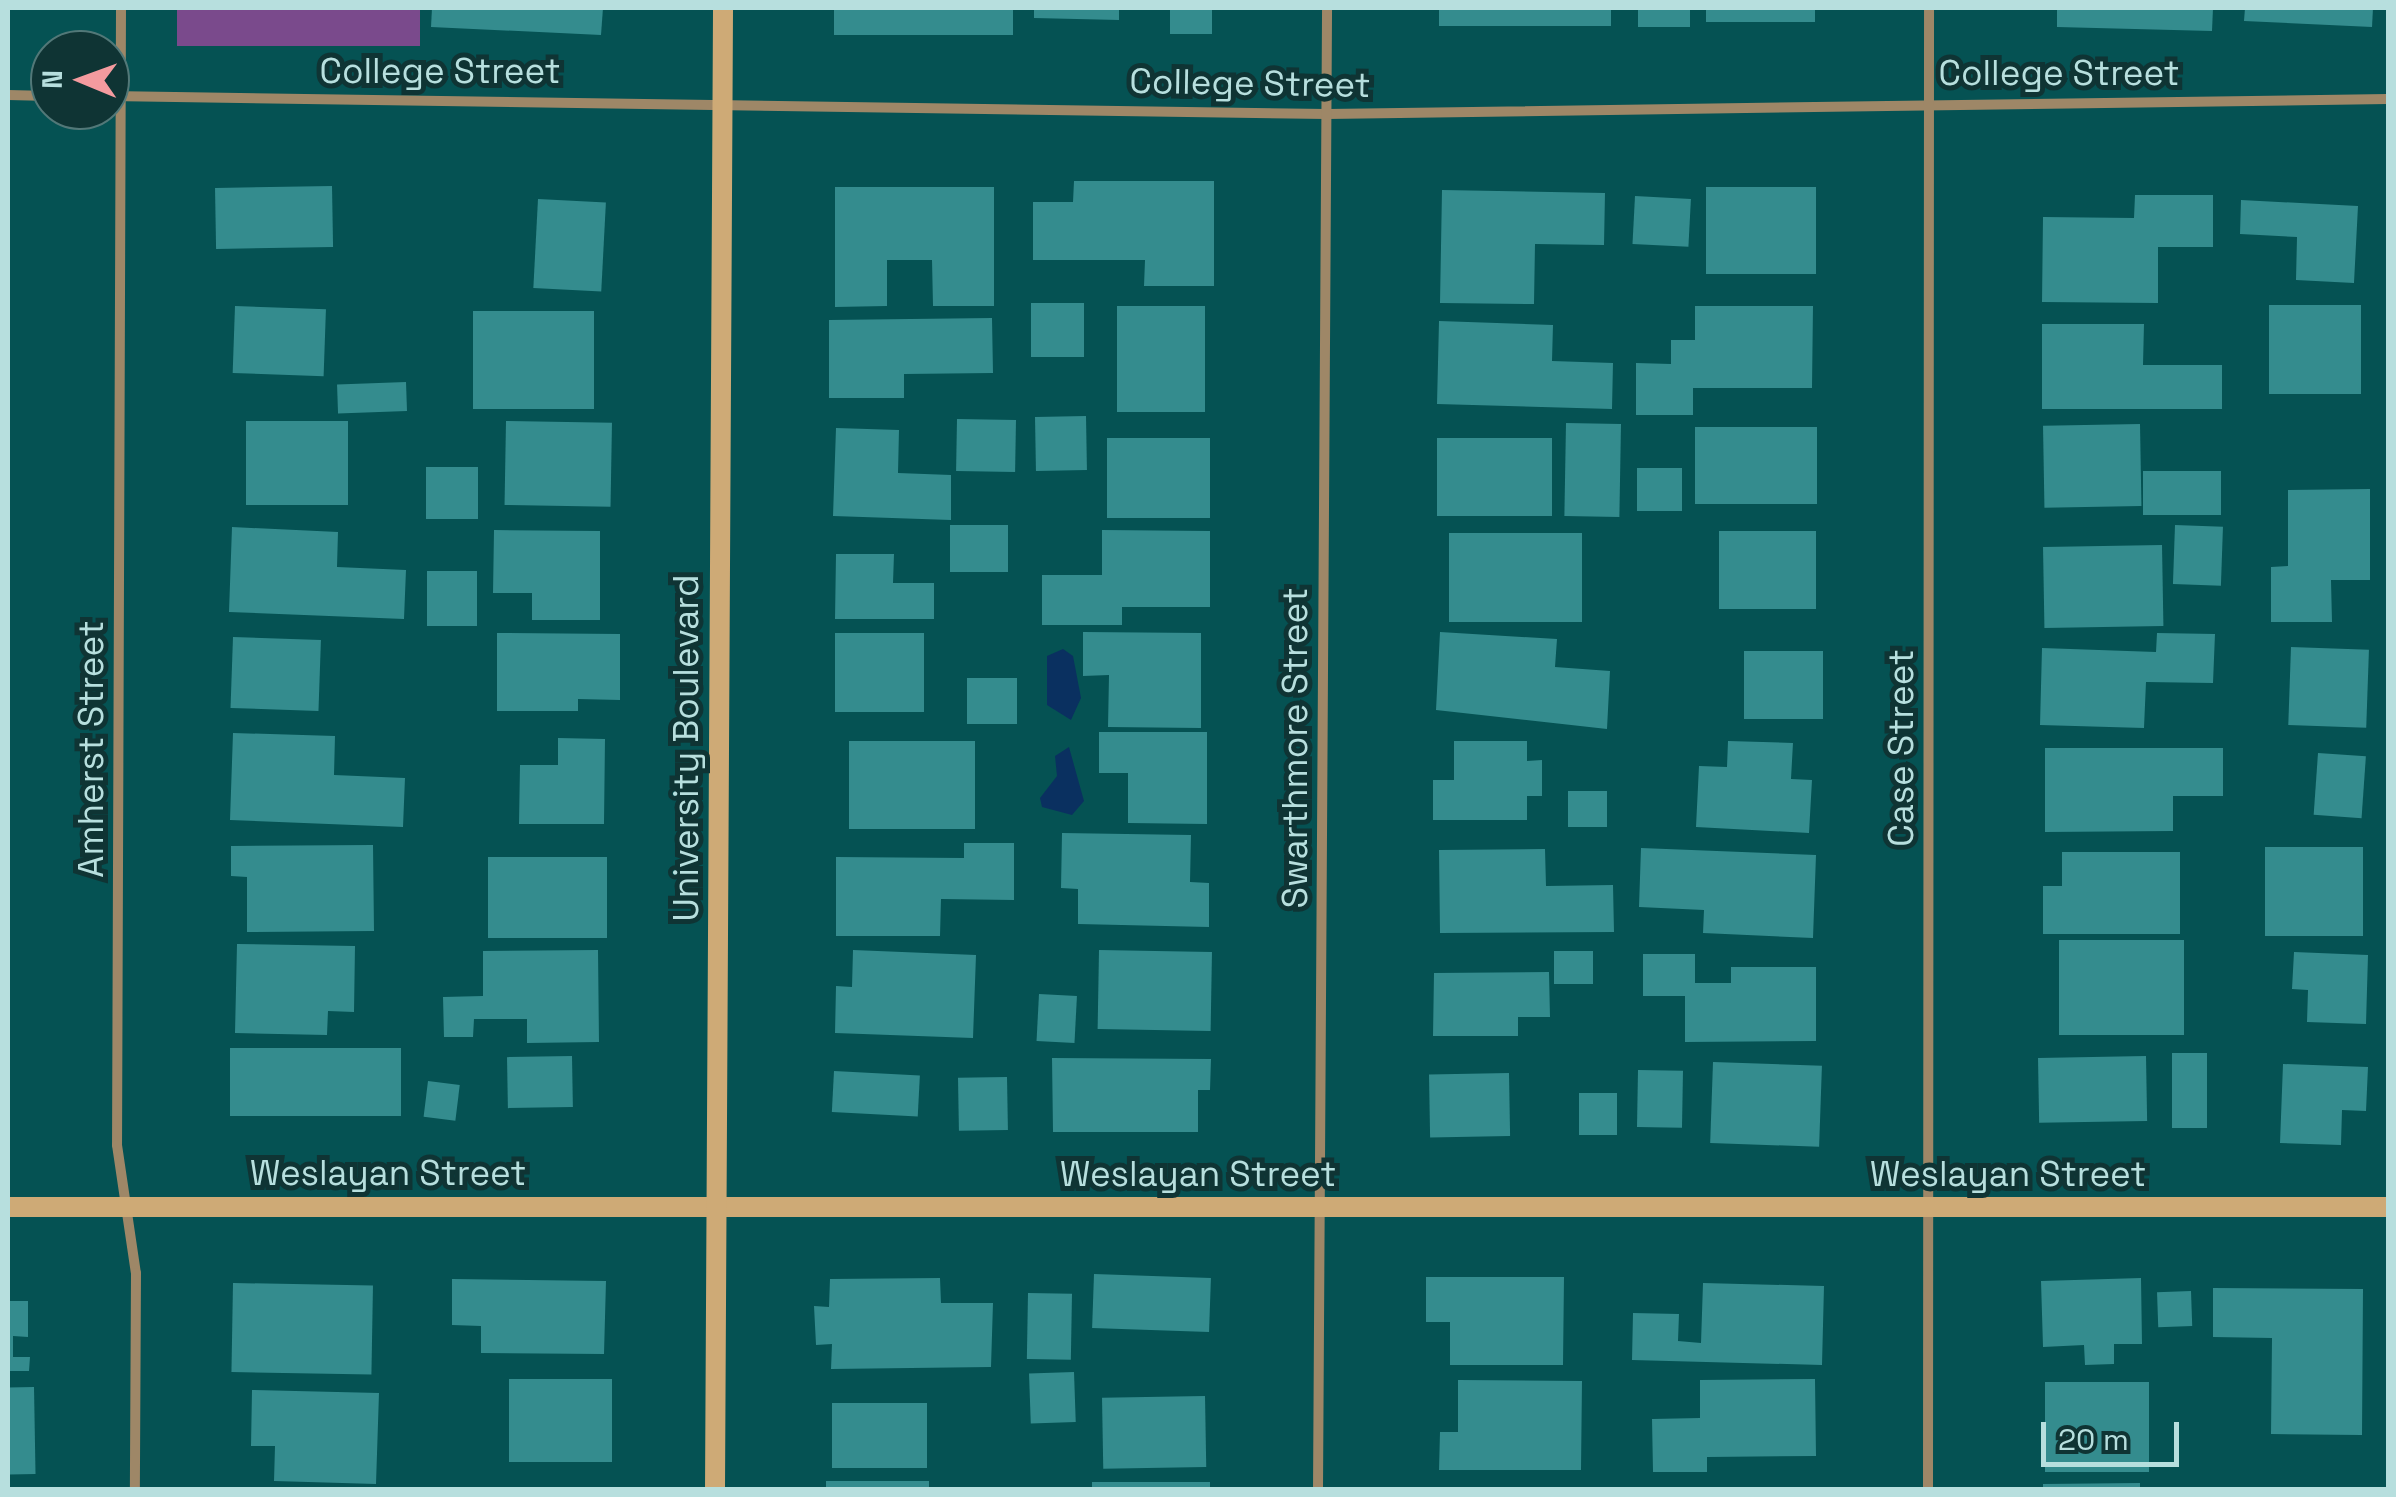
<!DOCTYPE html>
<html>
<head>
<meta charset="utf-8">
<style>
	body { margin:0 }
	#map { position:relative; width:2396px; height:1497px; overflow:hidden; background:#055253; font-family:"Space Grotesk",sans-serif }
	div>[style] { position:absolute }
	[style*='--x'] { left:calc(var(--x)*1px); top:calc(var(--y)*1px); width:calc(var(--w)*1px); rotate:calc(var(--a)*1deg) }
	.green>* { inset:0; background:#7a4a8c; transform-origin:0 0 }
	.water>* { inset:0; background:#0a3060 }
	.building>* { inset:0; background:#348c8e; transform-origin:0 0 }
	.street>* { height:10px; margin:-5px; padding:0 5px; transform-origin:5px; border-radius:5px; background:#9e8767 }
	.secondary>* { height:20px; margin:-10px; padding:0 10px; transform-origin:10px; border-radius:10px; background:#ceaa76 }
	span { translate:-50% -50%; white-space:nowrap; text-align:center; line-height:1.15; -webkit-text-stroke:10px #0f3434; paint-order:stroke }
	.street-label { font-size:35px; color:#b7dfde }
	.frame { position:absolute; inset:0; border:10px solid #b7dfde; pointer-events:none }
	.north { position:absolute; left:30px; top:30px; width:100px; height:100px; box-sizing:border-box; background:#0f3434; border:2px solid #527878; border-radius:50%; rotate:271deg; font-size:28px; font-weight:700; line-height:40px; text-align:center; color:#b7dfde }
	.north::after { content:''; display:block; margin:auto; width:35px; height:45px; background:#f49b9f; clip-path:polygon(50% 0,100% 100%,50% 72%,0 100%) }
	.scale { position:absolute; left:2041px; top:1422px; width:138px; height:45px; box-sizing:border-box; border:5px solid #b7dfde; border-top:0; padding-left:12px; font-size:30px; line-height:35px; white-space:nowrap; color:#b7dfde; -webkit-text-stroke:8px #0f3434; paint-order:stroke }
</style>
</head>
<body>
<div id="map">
	<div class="green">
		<i style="left:177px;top:8px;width:243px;height:38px"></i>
	</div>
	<div class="water">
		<i style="clip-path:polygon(1063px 649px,1073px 656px,1081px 698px,1071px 720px,1047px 705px,1047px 656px)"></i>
		<i style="clip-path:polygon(1069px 747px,1084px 801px,1072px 815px,1042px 807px,1040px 798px,1057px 776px,1055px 756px)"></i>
	</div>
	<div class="building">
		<i style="clip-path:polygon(432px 8px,603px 8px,601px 35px,431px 27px)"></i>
		<i style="left:834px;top:8px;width:179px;height:27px"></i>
		<i style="clip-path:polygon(1034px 8px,1119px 8px,1119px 20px,1034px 18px)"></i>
		<i style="left:1170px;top:8px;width:42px;height:26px"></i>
		<i style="left:1439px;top:8px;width:172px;height:18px"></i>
		<i style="left:1638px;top:8px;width:52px;height:19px"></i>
		<i style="left:1706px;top:8px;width:109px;height:14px"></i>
		<i style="clip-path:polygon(2057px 8px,2213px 8px,2212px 31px,2057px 27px)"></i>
		<i style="clip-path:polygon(2245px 8px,2373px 8px,2372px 27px,2244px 21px)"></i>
		<i style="clip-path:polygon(1074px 181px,1214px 181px,1214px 286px,1144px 286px,1145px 260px,1033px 260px,1033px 202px,1073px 202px)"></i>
		<i style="left:332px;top:186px;width:61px;height:117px;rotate:89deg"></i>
		<i style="clip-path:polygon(835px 187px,994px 187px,994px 306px,933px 306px,932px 260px,887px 260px,887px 306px,835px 307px)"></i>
		<i style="left:1706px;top:187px;width:110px;height:87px"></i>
		<i style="clip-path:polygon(1442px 190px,1605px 193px,1604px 245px,1535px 244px,1534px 304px,1440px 303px)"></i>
		<i style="clip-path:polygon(2135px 195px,2213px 195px,2213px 247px,2158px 247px,2158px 303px,2042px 302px,2043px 217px,2134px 218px)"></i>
		<i style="left:1635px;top:196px;width:56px;height:48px;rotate:3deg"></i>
		<i style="left:538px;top:199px;width:68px;height:89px;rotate:3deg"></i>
		<i style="clip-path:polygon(2241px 200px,2358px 206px,2354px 283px,2296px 280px,2297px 237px,2240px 234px)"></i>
		<i style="left:1031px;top:303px;width:53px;height:54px"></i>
		<i style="left:2269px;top:305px;width:92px;height:89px"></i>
		<i style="left:235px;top:306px;width:91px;height:67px;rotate:2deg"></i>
		<i style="left:1205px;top:306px;width:106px;height:88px;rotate:90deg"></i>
		<i style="clip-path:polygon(1695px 306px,1813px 306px,1812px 388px,1693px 388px,1693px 415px,1636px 415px,1636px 363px,1671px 364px,1671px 340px,1695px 340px)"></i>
		<i style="left:473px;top:311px;width:121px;height:98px"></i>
		<i style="clip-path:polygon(992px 318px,993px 373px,904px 374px,904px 398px,829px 398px,829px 320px)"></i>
		<i style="clip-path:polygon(1439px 321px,1553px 325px,1552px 361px,1613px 363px,1612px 409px,1437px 404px)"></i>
		<i style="clip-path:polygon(2042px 324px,2144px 324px,2143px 365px,2222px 365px,2222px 409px,2042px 409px)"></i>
		<i style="left:406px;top:382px;width:29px;height:69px;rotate:88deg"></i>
		<i style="left:1086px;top:416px;width:54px;height:51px;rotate:89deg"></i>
		<i style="left:957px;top:419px;width:59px;height:52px;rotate:1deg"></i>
		<i style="left:348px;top:421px;width:84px;height:102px;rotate:90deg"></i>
		<i style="left:506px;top:421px;width:106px;height:84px;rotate:1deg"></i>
		<i style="left:1566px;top:423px;width:55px;height:93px;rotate:1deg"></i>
		<i style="left:2140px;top:424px;width:82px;height:97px;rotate:89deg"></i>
		<i style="left:1695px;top:427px;width:122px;height:77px"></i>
		<i style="clip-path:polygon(836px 428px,899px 430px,898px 473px,951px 475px,951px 520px,833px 516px)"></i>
		<i style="left:1210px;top:438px;width:80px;height:103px;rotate:90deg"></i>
		<i style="left:1437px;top:438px;width:115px;height:78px"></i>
		<i style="left:426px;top:467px;width:52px;height:52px"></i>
		<i style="left:1637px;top:468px;width:45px;height:43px"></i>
		<i style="left:2143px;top:471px;width:78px;height:44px"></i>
		<i style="clip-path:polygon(2370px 489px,2370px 580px,2331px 580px,2332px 622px,2271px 622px,2271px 567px,2288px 566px,2288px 490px)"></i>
		<i style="left:1008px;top:525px;width:47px;height:58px;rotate:90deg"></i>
		<i style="left:2175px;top:525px;width:48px;height:59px;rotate:2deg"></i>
		<i style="clip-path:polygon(232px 527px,338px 532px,337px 567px,406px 570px,404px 619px,229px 612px)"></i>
		<i style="clip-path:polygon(494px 530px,600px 531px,600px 620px,532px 620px,532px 593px,493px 593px)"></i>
		<i style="clip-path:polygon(1102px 530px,1210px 531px,1210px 607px,1122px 607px,1122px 625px,1042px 625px,1042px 575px,1102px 575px)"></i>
		<i style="left:1816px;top:531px;width:78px;height:97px;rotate:90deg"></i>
		<i style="left:1582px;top:533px;width:89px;height:133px;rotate:90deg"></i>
		<i style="left:2162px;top:545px;width:81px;height:119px;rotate:89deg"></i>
		<i style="clip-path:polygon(836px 554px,894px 554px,893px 583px,934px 583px,934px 619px,835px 619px)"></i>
		<i style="left:427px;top:571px;width:50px;height:55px"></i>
		<i style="clip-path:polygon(1083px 632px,1201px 633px,1201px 728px,1108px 727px,1109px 675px,1083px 676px)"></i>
		<i style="clip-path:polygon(1440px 632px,1557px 639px,1555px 667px,1610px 671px,1607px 729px,1436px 710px)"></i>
		<i style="clip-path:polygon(497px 633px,620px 634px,620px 700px,578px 699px,578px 711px,497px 711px)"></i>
		<i style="left:835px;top:633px;width:89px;height:79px"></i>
		<i style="clip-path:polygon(2157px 633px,2215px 634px,2213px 683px,2146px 682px,2144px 728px,2040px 725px,2042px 648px,2156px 652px)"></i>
		<i style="left:233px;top:637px;width:88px;height:71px;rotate:2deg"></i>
		<i style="left:2291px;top:647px;width:78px;height:78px;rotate:2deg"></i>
		<i style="left:1744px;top:651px;width:79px;height:68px"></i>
		<i style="left:967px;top:678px;width:50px;height:46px"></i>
		<i style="clip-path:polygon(1099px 732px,1207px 732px,1207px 824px,1128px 823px,1128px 773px,1099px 773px)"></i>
		<i style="clip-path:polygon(233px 733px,335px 736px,334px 775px,405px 778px,403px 827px,230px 820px)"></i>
		<i style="clip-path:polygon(558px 738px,605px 739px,604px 824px,519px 824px,520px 765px,558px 765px)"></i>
		<i style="left:849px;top:741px;width:126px;height:88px"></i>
		<i style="clip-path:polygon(1454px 741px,1527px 741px,1527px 761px,1542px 760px,1542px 796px,1527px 796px,1527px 820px,1433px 820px,1433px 780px,1454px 780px)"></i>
		<i style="clip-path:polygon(1728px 741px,1793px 743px,1791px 779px,1812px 780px,1809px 833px,1696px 827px,1699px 766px,1727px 767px)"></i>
		<i style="clip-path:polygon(2045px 748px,2223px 748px,2223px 796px,2173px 796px,2173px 831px,2045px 832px)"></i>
		<i style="left:2318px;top:753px;width:48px;height:62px;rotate:4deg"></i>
		<i style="left:1607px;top:791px;width:36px;height:39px;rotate:90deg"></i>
		<i style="clip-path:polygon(1062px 833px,1191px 835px,1190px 882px,1209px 883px,1209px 927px,1078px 924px,1078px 889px,1061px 888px)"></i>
		<i style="clip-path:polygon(964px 843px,1014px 843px,1014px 900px,941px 899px,940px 936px,836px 936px,836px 857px,964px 858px)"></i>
		<i style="clip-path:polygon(373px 845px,374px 931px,247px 932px,247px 877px,231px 876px,231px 846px)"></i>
		<i style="left:2265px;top:847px;width:98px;height:89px"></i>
		<i style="clip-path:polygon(1641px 848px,1816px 855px,1813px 938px,1703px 933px,1704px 910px,1639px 907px)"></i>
		<i style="clip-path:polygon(1545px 849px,1546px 886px,1613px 885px,1614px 932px,1440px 933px,1439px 850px)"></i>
		<i style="clip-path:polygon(2062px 852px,2180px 852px,2180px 934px,2043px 934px,2043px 886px,2062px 886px)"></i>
		<i style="left:607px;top:857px;width:81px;height:119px;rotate:90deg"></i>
		<i style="left:2059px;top:940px;width:125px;height:95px"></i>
		<i style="clip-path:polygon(237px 944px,355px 946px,354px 1012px,328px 1011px,327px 1035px,235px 1033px)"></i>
		<i style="clip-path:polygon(598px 950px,599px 1042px,527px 1043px,527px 1019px,474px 1019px,473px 1037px,444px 1037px,443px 997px,483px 996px,483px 951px)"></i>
		<i style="clip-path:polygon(853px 950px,976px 955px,973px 1038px,835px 1033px,836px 986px,852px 987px)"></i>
		<i style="left:1099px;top:950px;width:113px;height:79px;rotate:1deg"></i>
		<i style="left:1554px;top:951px;width:39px;height:33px"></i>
		<i style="clip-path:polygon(2294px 952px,2368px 955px,2366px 1024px,2307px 1022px,2308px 990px,2292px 989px)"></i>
		<i style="clip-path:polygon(1643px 954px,1695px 954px,1695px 983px,1731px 983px,1731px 967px,1816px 967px,1816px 1041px,1685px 1042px,1685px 996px,1643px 996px)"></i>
		<i style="clip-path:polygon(1549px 972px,1550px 1017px,1518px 1017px,1518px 1036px,1433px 1036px,1434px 973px)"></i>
		<i style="left:1039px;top:994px;width:38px;height:47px;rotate:3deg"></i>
		<i style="left:401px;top:1048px;width:68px;height:171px;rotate:90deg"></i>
		<i style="left:2172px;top:1053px;width:35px;height:75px"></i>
		<i style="left:572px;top:1056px;width:51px;height:65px;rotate:89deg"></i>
		<i style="left:2146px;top:1056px;width:65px;height:108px;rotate:89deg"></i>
		<i style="clip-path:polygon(1052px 1058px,1211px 1059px,1210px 1090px,1198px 1090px,1198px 1132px,1053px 1132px)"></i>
		<i style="left:1713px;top:1062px;width:109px;height:81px;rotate:2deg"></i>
		<i style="clip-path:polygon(2283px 1064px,2368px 1067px,2366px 1111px,2342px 1110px,2341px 1145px,2280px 1143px)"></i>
		<i style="left:1638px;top:1070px;width:45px;height:57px;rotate:1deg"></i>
		<i style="left:834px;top:1071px;width:86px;height:41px;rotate:3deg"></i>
		<i style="left:1509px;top:1073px;width:63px;height:80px;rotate:89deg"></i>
		<i style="left:1007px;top:1077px;width:53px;height:49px;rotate:89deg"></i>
		<i style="left:428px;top:1081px;width:32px;height:36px;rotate:7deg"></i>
		<i style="left:1579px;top:1093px;width:38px;height:42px"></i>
		<i style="left:1094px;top:1274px;width:117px;height:54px;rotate:2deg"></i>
		<i style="clip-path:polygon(1426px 1277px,1564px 1277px,1563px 1365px,1450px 1365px,1450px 1322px,1426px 1322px)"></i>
		<i style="clip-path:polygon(940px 1278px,941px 1303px,993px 1303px,991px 1367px,831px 1369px,832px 1344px,816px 1345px,814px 1306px,829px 1307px,830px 1279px)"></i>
		<i style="clip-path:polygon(2141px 1278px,2142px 1344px,2114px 1344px,2114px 1364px,2085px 1365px,2084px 1345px,2043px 1347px,2041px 1281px)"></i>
		<i style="clip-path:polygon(452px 1279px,606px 1281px,604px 1354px,481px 1353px,481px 1326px,452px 1325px)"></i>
		<i style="left:233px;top:1283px;width:140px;height:89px;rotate:1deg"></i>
		<i style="clip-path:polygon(1703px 1283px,1824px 1286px,1822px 1365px,1632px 1360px,1633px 1313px,1679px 1314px,1678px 1341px,1701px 1343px)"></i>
		<i style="clip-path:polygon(2213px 1288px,2363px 1289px,2362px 1435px,2271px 1434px,2272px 1338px,2213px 1337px)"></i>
		<i style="left:2191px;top:1291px;width:35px;height:34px;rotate:88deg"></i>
		<i style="left:1028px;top:1293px;width:44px;height:66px;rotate:1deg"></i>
		<i style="clip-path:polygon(8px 1301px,28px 1301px,28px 1337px,13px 1336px,13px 1357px,30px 1357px,29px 1371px,8px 1371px)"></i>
		<i style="left:1074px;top:1372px;width:50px;height:45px;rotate:88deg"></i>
		<i style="left:509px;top:1379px;width:103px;height:83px"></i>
		<i style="clip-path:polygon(1815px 1379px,1816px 1456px,1707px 1457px,1707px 1472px,1653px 1472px,1652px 1419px,1700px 1418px,1700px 1380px)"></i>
		<i style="clip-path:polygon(1458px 1380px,1582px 1381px,1581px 1470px,1439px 1470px,1440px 1432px,1458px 1432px)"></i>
		<i style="left:2045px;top:1382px;width:104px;height:90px"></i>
		<i style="left:34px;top:1387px;width:87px;height:26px;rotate:89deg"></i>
		<i style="clip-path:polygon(252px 1390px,379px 1393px,376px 1484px,274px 1481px,275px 1446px,251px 1446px)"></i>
		<i style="left:1205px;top:1396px;width:71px;height:103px;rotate:89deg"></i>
		<i style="left:832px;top:1403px;width:95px;height:65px"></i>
		<i style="left:929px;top:1481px;width:9px;height:103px;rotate:90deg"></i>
		<i style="left:1092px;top:1482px;width:118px;height:8px"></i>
		<i style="clip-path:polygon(2140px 1483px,2140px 1490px,2043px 1490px,2043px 1484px)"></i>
	</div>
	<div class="street">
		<i style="--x:121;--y:8;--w:1137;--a:90.2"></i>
		<i style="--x:117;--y:1145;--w:129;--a:81.6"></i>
		<i style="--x:136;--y:1273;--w:217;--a:90.3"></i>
		<i style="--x:8;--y:95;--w:42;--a:1.4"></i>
		<i style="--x:110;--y:96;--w:1217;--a:0.85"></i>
		<i style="--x:1327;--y:114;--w:1061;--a:-0.81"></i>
		<i style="--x:1318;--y:1490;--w:1482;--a:-89.65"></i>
		<i style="--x:1928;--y:1490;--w:1482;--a:-89.96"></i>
	</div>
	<div class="secondary">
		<i style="--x:8;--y:1207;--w:2380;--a:0"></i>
		<i style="--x:715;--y:1490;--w:1482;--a:-89.69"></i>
	</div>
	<div class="street-label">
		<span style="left:440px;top:71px">College Street</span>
		<span style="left:2059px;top:73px">College Street</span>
		<span style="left:1250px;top:83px;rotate:1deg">College Street</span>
		<span style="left:686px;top:748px;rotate:-90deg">University Boulevard</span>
		<span style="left:1295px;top:748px;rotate:-90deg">Swarthmore Street</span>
		<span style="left:1901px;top:748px;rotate:-90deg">Case Street</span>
		<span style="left:91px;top:749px;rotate:-90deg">Amherst Street</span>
		<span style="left:388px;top:1173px">Weslayan Street</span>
		<span style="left:1198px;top:1174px">Weslayan Street</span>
		<span style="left:2008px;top:1174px">Weslayan Street</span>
	</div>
	<div class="frame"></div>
	<div class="north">N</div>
	<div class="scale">20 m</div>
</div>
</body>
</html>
